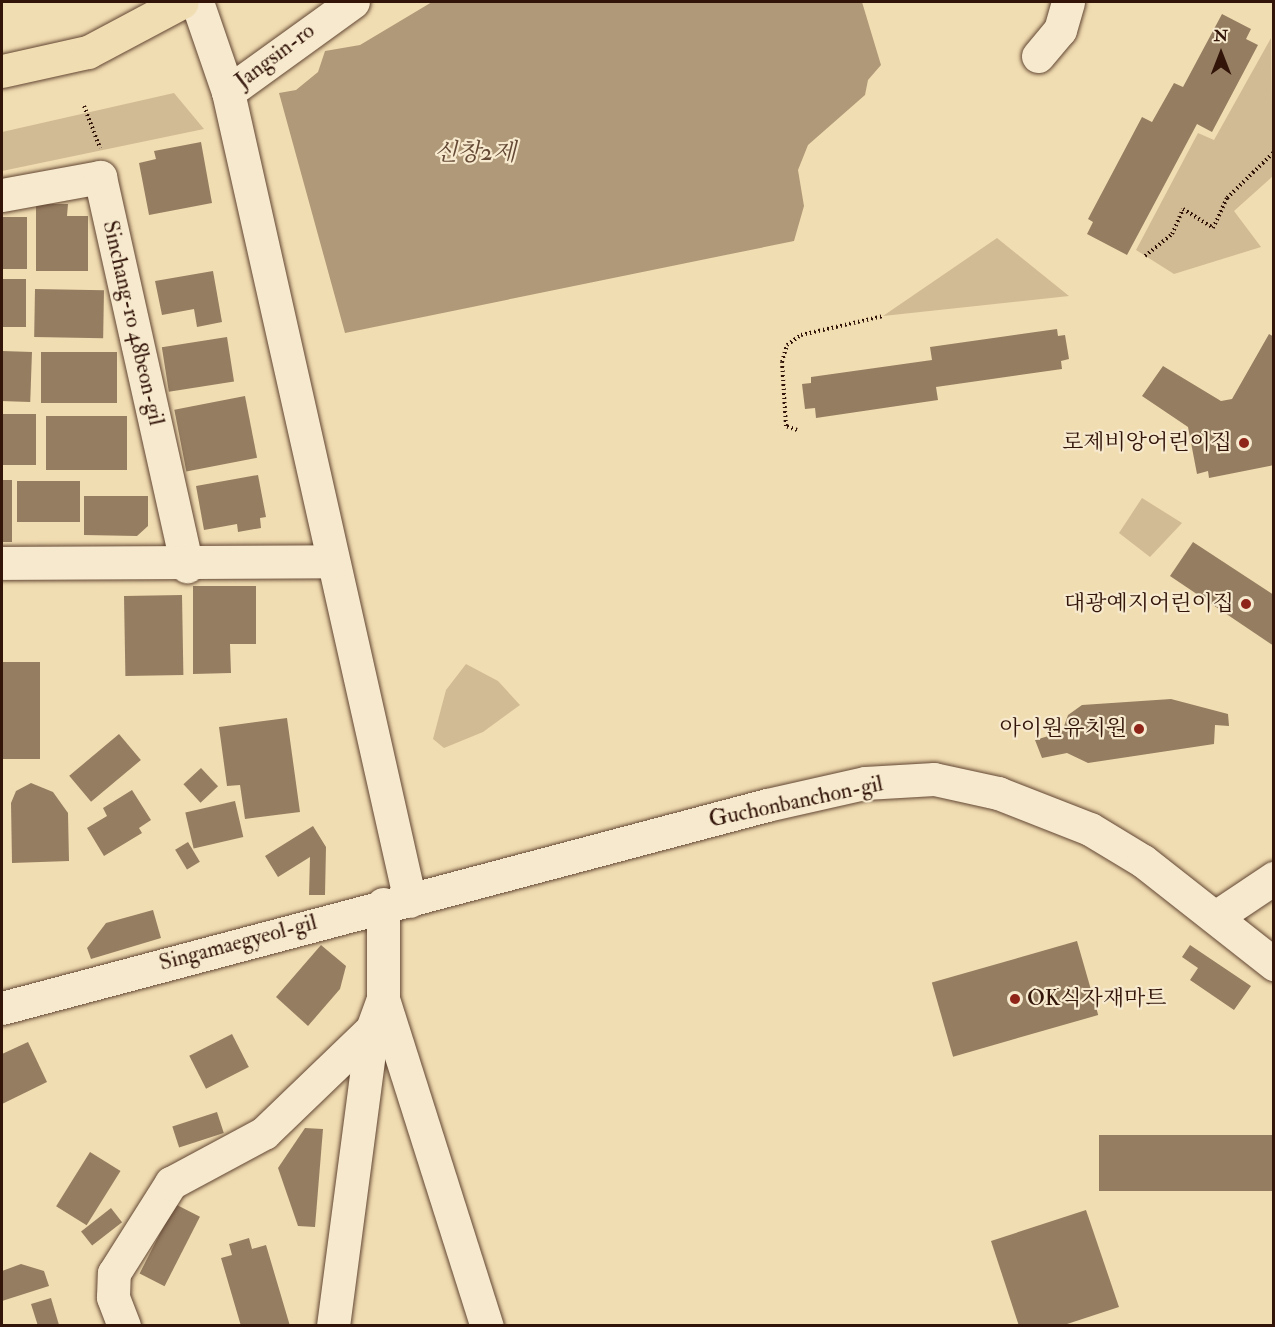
<!DOCTYPE html>
<html>
<head>
<meta charset="utf-8">
<style>
	body { margin:0 }
	#map { position:relative; width:1275px; height:1327px; overflow:hidden; background:#f1ddb2; font-family:"IM FELL Double Pica","Noto Serif KR",serif }
	div>[style] { position:absolute }
	[style*='--x'] { left:calc(var(--x)*1px); top:calc(var(--y)*1px); width:calc(var(--w)*1px); rotate:calc(var(--a)*1deg) }
	.green>* { inset:0; background:#d1bb95 }
	.water>* { inset:0; background:#b09979 }
	.building>* { inset:0; background:#957d61; transform-origin:0 0 }
	.path>* { height:4px; margin-top:-2px; transform-origin:0; background:repeating-linear-gradient(90deg,#321409 0 1.5px,transparent 0 4.5px) }
	.roads { filter:drop-shadow(0 0 2px #624633) drop-shadow(0 0 2px #624633) }
	.minor>* { height:33px; margin:-16.5px; padding:0 16.5px; transform-origin:16.5px; border-radius:16.5px; background:#f6e9cd }
	.major>* { height:33px; margin:-16.5px; padding:0 16.5px; transform-origin:16.5px; border-radius:16.5px; background:#f1ddb2 }
	.dots>* { width:16px; height:16px; translate:-50% -50%; box-sizing:border-box; border:3px solid #f6e9cd; border-radius:50% }
	span { translate:-50% -50%; white-space:nowrap; text-align:center; line-height:1.15; -webkit-text-stroke:4.5px #f6e9cd; paint-order:stroke }
	.street-label { font-size:22px; color:#321409 }
	.poi-label { font-size:22px; color:#321409 }
	.right { translate:-100% -50%; text-align:right }
	.left { translate:0 -50%; text-align:left }
	.water-label { font-size:24px; color:#644936; font-style:italic }
	.frame { position:absolute; inset:0; border:3px solid #321409; pointer-events:none }
	.north { position:absolute; left:1191px; top:24px; width:60px; height:60px; -webkit-text-stroke:4px #f6e9cd; paint-order:stroke; rotate:0deg; font-size:16px; font-weight:700; line-height:24px; text-align:center; color:#321409 }
	.north::after { content:''; display:block; margin:auto; width:21px; height:27px; background:#321409; clip-path:polygon(50% 0,100% 100%,50% 72%,0 100%) }
</style>
</head>
<body>
<div id="map">
	<div class="green">
		<i style="clip-path:polygon(1271px 38px,1273px 176px,1234px 211px,1261px 247px,1174px 274px,1136px 250px,1198px 133px,1214px 140px)"></i>
		<i style="clip-path:polygon(174px 93px,204px 129px,2px 171px,2px 132px)"></i>
		<i style="clip-path:polygon(997px 238px,1069px 296px,883px 316px)"></i>
		<i style="clip-path:polygon(1142px 498px,1182px 523px,1150px 557px,1119px 533px)"></i>
		<i style="clip-path:polygon(466px 664px,498px 681px,520px 705px,483px 732px,444px 748px,433px 739px,446px 690px)"></i>
	</div>
	<div class="water">
		<i style="clip-path:polygon(432px 2px,862px 2px,881px 65px,868px 80px,865px 95px,808px 145px,798px 170px,804px 206px,794px 241px,345px 333px,279px 93px,296px 90px,318px 72px,325px 51px,360px 45px)"></i>
	</div>
	<div class="building">
		<i style="clip-path:polygon(1222px 14px,1251px 29px,1246px 39px,1258px 45px,1212px 132px,1197px 124px,1127px 255px,1087px 234px,1093px 222px,1088px 219px,1142px 117px,1152px 122px,1174px 83px,1183px 87px)"></i>
		<i style="clip-path:polygon(201px 142px,212px 203px,149px 215px,139px 163px,156px 159px,154px 151px)"></i>
		<i style="clip-path:polygon(36px 204px,68px 204px,67px 216px,88px 216px,88px 271px,36px 271px)"></i>
		<i style="left:2px;top:217px;width:25px;height:52px"></i>
		<i style="clip-path:polygon(213px 271px,222px 322px,197px 327px,194px 309px,162px 315px,155px 281px)"></i>
		<i style="left:2px;top:279px;width:24px;height:48px"></i>
		<i style="left:35px;top:289px;width:69px;height:48px;rotate:1deg"></i>
		<i style="clip-path:polygon(1057px 329px,1058px 336px,1065px 335px,1069px 359px,1061px 361px,1062px 369px,936px 387px,938px 400px,816px 418px,815px 408px,805px 409px,802px 384px,811px 383px,811px 377px,932px 360px,930px 347px)"></i>
		<i style="clip-path:polygon(1269px 334px,1274px 337px,1274px 465px,1209px 478px,1208px 471px,1197px 474px,1188px 427px,1142px 396px,1163px 366px,1221px 401px,1232px 399px)"></i>
		<i style="left:227px;top:337px;width:45px;height:66px;rotate:81deg"></i>
		<i style="left:2px;top:351px;width:30px;height:50px;rotate:2deg"></i>
		<i style="left:41px;top:352px;width:76px;height:51px"></i>
		<i style="left:245px;top:396px;width:63px;height:72px;rotate:79deg"></i>
		<i style="left:2px;top:414px;width:34px;height:51px"></i>
		<i style="left:46px;top:416px;width:81px;height:54px"></i>
		<i style="clip-path:polygon(258px 475px,266px 517px,260px 518px,261px 528px,238px 532px,237px 524px,204px 530px,196px 486px)"></i>
		<i style="left:2px;top:480px;width:10px;height:62px"></i>
		<i style="left:17px;top:481px;width:63px;height:41px"></i>
		<i style="clip-path:polygon(84px 496px,148px 496px,148px 526px,137px 536px,84px 535px)"></i>
		<i style="clip-path:polygon(1193px 542px,1274px 595px,1274px 646px,1170px 576px)"></i>
		<i style="clip-path:polygon(193px 586px,256px 586px,256px 644px,230px 644px,231px 673px,193px 674px)"></i>
		<i style="left:182px;top:595px;width:80px;height:58px;rotate:89deg"></i>
		<i style="left:2px;top:662px;width:38px;height:97px"></i>
		<i style="clip-path:polygon(1171px 699px,1228px 714px,1229px 726px,1215px 725px,1214px 744px,1088px 763px,1067px 753px,1042px 758px,1035px 740px,1062px 732px,1068px 715px,1082px 705px)"></i>
		<i style="clip-path:polygon(287px 718px,300px 812px,245px 819px,240px 785px,227px 786px,219px 727px)"></i>
		<i style="left:119px;top:734px;width:34px;height:65px;rotate:50deg"></i>
		<i style="left:201px;top:768px;width:25px;height:24px;rotate:47deg"></i>
		<i style="clip-path:polygon(31px 783px,53px 792px,68px 813px,69px 861px,12px 863px,11px 803px,16px 791px)"></i>
		<i style="clip-path:polygon(132px 790px,151px 820px,139px 828px,142px 833px,104px 856px,87px 828px,107px 816px,103px 808px)"></i>
		<i style="left:235px;top:801px;width:37px;height:51px;rotate:77deg"></i>
		<i style="clip-path:polygon(313px 826px,326px 847px,325px 895px,309px 895px,310px 857px,278px 877px,265px 856px)"></i>
		<i style="left:188px;top:842px;width:23px;height:15px;rotate:59deg"></i>
		<i style="clip-path:polygon(153px 910px,161px 938px,91px 959px,87px 948px,106px 923px)"></i>
		<i style="left:1077px;top:941px;width:77px;height:151px;rotate:74deg"></i>
		<i style="clip-path:polygon(321px 945px,346px 966px,340px 989px,308px 1026px,276px 997px)"></i>
		<i style="clip-path:polygon(1190px 945px,1251px 986px,1234px 1010px,1190px 980px,1198px 968px,1182px 957px)"></i>
		<i style="left:232px;top:1034px;width:37px;height:48px;rotate:63deg"></i>
		<i style="clip-path:polygon(28px 1042px,47px 1082px,2px 1104px,2px 1054px)"></i>
		<i style="left:217px;top:1112px;width:22px;height:47px;rotate:72deg"></i>
		<i style="clip-path:polygon(305px 1128px,323px 1129px,315px 1227px,298px 1226px,278px 1168px)"></i>
		<i style="left:1274px;top:1135px;width:56px;height:175px;rotate:90deg"></i>
		<i style="left:90px;top:1152px;width:36px;height:64px;rotate:32deg"></i>
		<i style="left:175px;top:1204px;width:28px;height:78px;rotate:27deg"></i>
		<i style="left:111px;top:1208px;width:18px;height:38px;rotate:52deg"></i>
		<i style="clip-path:polygon(1086px 1210px,1119px 1307px,1061px 1326px,1019px 1326px,991px 1241px)"></i>
		<i style="clip-path:polygon(249px 1238px,252px 1249px,266px 1245px,290px 1326px,241px 1326px,221px 1258px,232px 1255px,229px 1244px)"></i>
		<i style="clip-path:polygon(21px 1264px,44px 1271px,49px 1286px,2px 1301px,2px 1271px)"></i>
		<i style="clip-path:polygon(51px 1298px,59px 1325px,38px 1326px,31px 1304px)"></i>
	</div>
	<div class="path">
		<i style="--x:84;--y:106;--w:45;--a:69.1"></i>
		<i style="--x:1145;--y:256;--w:35;--a:-39"></i>
		<i style="--x:1172;--y:234;--w:27;--a:-66"></i>
		<i style="--x:1183;--y:209;--w:36;--a:32"></i>
		<i style="--x:1213;--y:228;--w:33;--a:-65"></i>
		<i style="--x:1227;--y:198;--w:66;--a:-44.4"></i>
		<i style="--x:797;--y:430;--w:12;--a:-160"></i>
		<i style="--x:786;--y:426;--w:64;--a:-93.6"></i>
		<i style="--x:782;--y:362;--w:18;--a:-74"></i>
		<i style="--x:787;--y:345;--w:17;--a:-36"></i>
		<i style="--x:801;--y:335;--w:84;--a:-13"></i>
	</div>
	<div class="roads">
		<div class="minor">
			<i style="--x:197;--y:2;--w:95;--a:71"></i>
			<i style="--x:228;--y:92;--w:829;--a:77.32"></i>
			<i style="--x:1038;--y:56;--w:34;--a:-50"></i>
			<i style="--x:1060;--y:30;--w:29;--a:-74"></i>
			<i style="--x:228;--y:92;--w:154;--a:-35.8"></i>
			<i style="--x:2;--y:195;--w:100;--a:-10.4"></i>
			<i style="--x:100;--y:177;--w:399;--a:77.4"></i>
			<i style="--x:2;--y:563;--w:328;--a:-0.3"></i>
			<i style="--x:1217;--y:916;--w:69;--a:-33.7"></i>
			<i style="--x:383;--y:999;--w:343;--a:72.4"></i>
			<i style="--x:2;--y:1008;--w:791;--a:-14.86"></i>
			<i style="--x:767;--y:805;--w:100;--a:-12.7"></i>
			<i style="--x:865;--y:783;--w:69;--a:-3.3"></i>
			<i style="--x:934;--y:779;--w:66;--a:12.3"></i>
			<i style="--x:998;--y:793;--w:99;--a:21.4"></i>
			<i style="--x:1090;--y:829;--w:62;--a:31.1"></i>
			<i style="--x:1143;--y:861;--w:167;--a:38.2"></i>
			<i style="--x:124;--y:1326;--w:31;--a:-111"></i>
			<i style="--x:113;--y:1297;--w:24;--a:-88"></i>
			<i style="--x:114;--y:1273;--w:107;--a:-57.7"></i>
			<i style="--x:171;--y:1183;--w:106;--a:-28.3"></i>
			<i style="--x:264;--y:1133;--w:150;--a:-43.9"></i>
			<i style="--x:333;--y:1326;--w:300;--a:-82.5"></i>
			<i style="--x:372;--y:1029;--w:32;--a:-70"></i>
			<i style="--x:383;--y:999;--w:95;--a:-90"></i>
		</div>
		<div class="major">
			<i style="--x:2;--y:71;--w:88;--a:-12.5"></i>
			<i style="--x:88;--y:52;--w:106;--a:-28"></i>
		</div>
	</div>
	<div class="dots">
		<i style="left:1244px;top:443px;background:#8f2418"></i>
		<i style="left:1246px;top:604px;background:#8f2418"></i>
		<i style="left:1139px;top:729px;background:#8f2418"></i>
		<i style="left:1015px;top:999px;background:#8f2418"></i>
	</div>
	<div class="street-label">
		<span style="left:275px;top:56px;rotate:-37deg">Jangsin-ro</span>
		<span style="left:133px;top:323px;rotate:77deg">Sinchang-ro 48beon-gil</span>
		<span style="left:796px;top:802px;rotate:-12deg">Guchonbanchon-gil</span>
		<span style="left:238px;top:943px;rotate:-15deg">Singamaegyeol-gil</span>
	</div>
	<div class="poi-label">
		<span class="right" style="left:1232px;top:443px">로제비앙어린이집</span>
		<span class="right" style="left:1234px;top:604px">대광예지어린이집</span>
		<span class="right" style="left:1127px;top:729px">아이원유치원</span>
		<span class="left" style="left:1027px;top:999px">OK식자재마트</span>
	</div>
	<div class="water-label">
		<span style="left:475px;top:153px">신창2제</span>
	</div>
	<div class="frame"></div>
	<div class="north">N</div>
</div>
</body>
</html>
